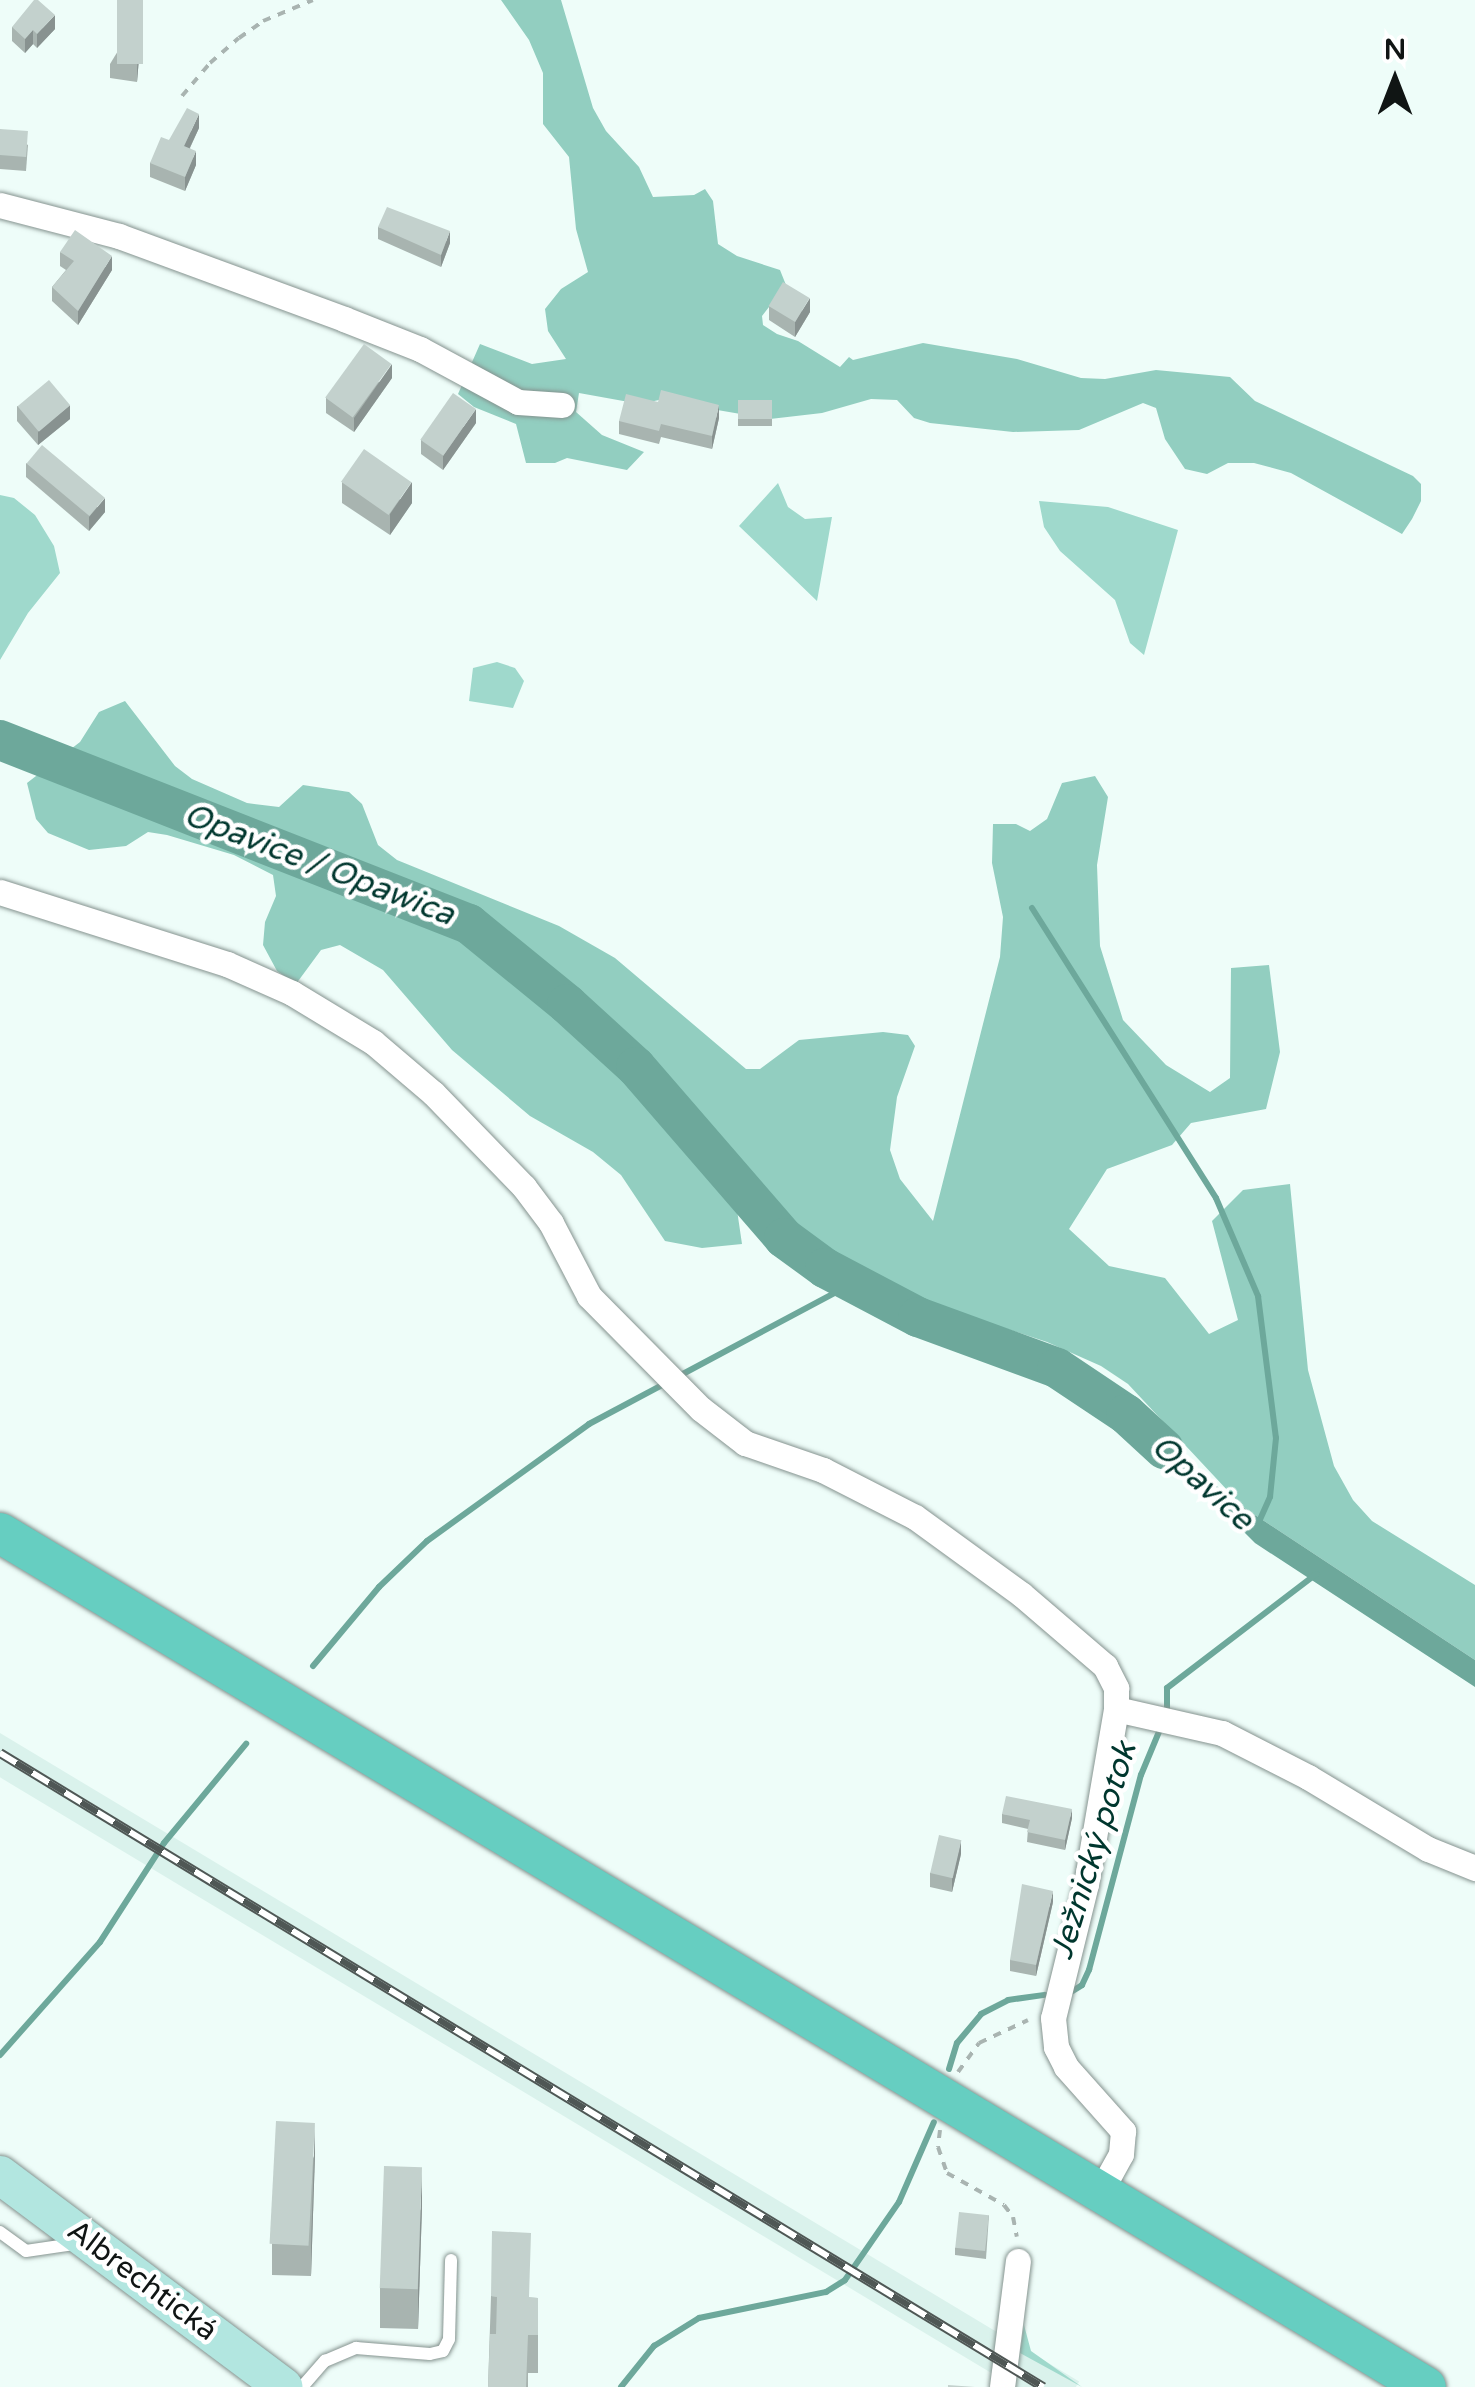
<!DOCTYPE html>
<html>
<head>
<meta charset="utf-8">
<style>
	body { margin:0 }
	#map { position:relative; width:1475px; height:2387px; overflow:hidden; background:#eefdf9; font-family:"Varela Round",sans-serif }
	div>[style] { position:absolute }
	[style*='--x'] { left:calc(var(--x)*1px); top:calc(var(--y)*1px); width:calc(var(--w)*1px); rotate:calc(var(--a)*1deg) }
	.built>* { inset:0; background:#daf2ec; transform-origin:0 0 }
	.green>* { inset:0; background:#9fd9cc }
	.forest>* { inset:0; background:#92cec0 }
	.water>* { inset:0; background:#6da89b }
	.stream>* { height:6px; margin:-3px; padding:0 3px; transform-origin:3px; border-radius:3px; background:#6da89b }
	.river>* { height:40px; margin:-20px; padding:0 20px; transform-origin:20px; border-radius:20px; background:#6da89b }
	.path>* { height:4px; margin-top:-2px; transform-origin:0; background:repeating-linear-gradient(90deg,#a9b4b1 0 8px,transparent 0 16px) }
	.roads { filter:drop-shadow(0 0 2px #85938f) drop-shadow(0 0 2px #85938f) }
	.lane>* { height:12px; margin:-6px; padding:0 6px; transform-origin:6px; border-radius:6px; background:#fff }
	.street>* { height:25px; margin:-12.5px; padding:0 12.5px; transform-origin:12.5px; border-radius:12.5px; background:#fff }
	.secondary>* { height:38px; margin:-19px; padding:0 19px; transform-origin:19px; border-radius:19px; background:#b2e6e0 }
	.primary>* { height:40px; margin:-20px; padding:0 20px; transform-origin:20px; border-radius:20px; background:#66cec1 }
	.rail>* { height:10px; margin-top:-5px; transform-origin:0; background:repeating-linear-gradient(90deg,#fff 0 19px,#4f5755 0 38px); box-sizing:border-box; border-block:2px solid #4f5755 }
	.wall>* { inset:0; background:#a8b4b0; transform-origin:0 0 }
	.shaded-wall>* { inset:0; background:#889290 }
	.building>* { inset:0; background:#c3d1cd; transform-origin:0 0 }
	span { translate:-50% -50%; white-space:nowrap; text-align:center; line-height:1.15; -webkit-text-stroke:9px #fff; paint-order:stroke }
	.street-label { font-size:30px; color:#101514 }
	.water-label { font-size:32px; color:#00372e; font-style:italic }
	.north { position:absolute; left:1345px; top:30px; width:100px; height:100px; -webkit-text-stroke:8px #fff; paint-order:stroke; rotate:0deg; font-size:28px; font-weight:700; line-height:40px; text-align:center; color:#101514 }
	.north::after { content:''; display:block; margin:auto; width:35px; height:45px; background:#101514; clip-path:polygon(50% 0,100% 100%,50% 72%,0 100%) }
</style>
</head>
<body>
<div id="map">
	<div class="built">
		<i style="left:0;top:1733px;width:1259px;height:38px;rotate:31deg"></i>
	</div>
	<div class="green">
		<i style="clip-path:polygon(778px 483px,788px 507px,805px 519px,832px 517px,817px 601px,739px 526px)"></i>
		<i style="clip-path:polygon(0 495px,14px 498px,35px 515px,54px 546px,60px 573px,28px 613px,0 660px)"></i>
		<i style="clip-path:polygon(1039px 501px,1108px 507px,1178px 530px,1144px 655px,1130px 643px,1115px 600px,1060px 551px,1044px 527px)"></i>
		<i style="clip-path:polygon(497px 662px,515px 668px,524px 681px,513px 708px,469px 701px,473px 668px)"></i>
		<i style="clip-path:polygon(1024px 2325px,1031px 2351px,1082px 2387px,1020px 2353px)"></i>
	</div>
	<div class="forest">
		<i style="clip-path:polygon(501px 0,561px 0,593px 108px,606px 131px,639px 167px,653px 197px,694px 195px,705px 189px,713px 201px,718px 244px,737px 256px,780px 270px,786px 285px,762px 316px,763px 325px,777px 334px,798px 341px,840px 367px,849px 357px,853px 360px,923px 343px,1017px 359px,1081px 378px,1105px 379px,1156px 370px,1230px 377px,1255px 401px,1413px 476px,1421px 484px,1421px 501px,1412px 519px,1402px 534px,1291px 473px,1254px 463px,1228px 463px,1207px 474px,1185px 469px,1165px 439px,1156px 408px,1143px 403px,1079px 430px,1013px 432px,930px 423px,914px 418px,897px 400px,871px 399px,822px 413px,770px 419px,659px 400px,640px 404px,579px 393px,576px 412px,602px 435px,644px 452px,627px 470px,567px 458px,555px 463px,526px 463px,516px 424px,474px 407px,458px 394px,480px 344px,532px 364px,566px 359px,548px 331px,545px 309px,561px 289px,588px 272px,576px 229px,569px 157px,543px 124px,543px 73px,529px 40px)"></i>
		<i style="clip-path:polygon(125px 701px,175px 766px,192px 779px,247px 803px,279px 807px,303px 785px,349px 792px,362px 804px,378px 845px,397px 860px,559px 926px,615px 958px,746px 1069px,760px 1069px,799px 1040px,883px 1032px,908px 1035px,915px 1046px,897px 1097px,890px 1150px,900px 1179px,933px 1221px,1000px 957px,1003px 917px,992px 863px,993px 824px,1016px 824px,1030px 831px,1047px 819px,1062px 783px,1095px 776px,1108px 797px,1097px 865px,1100px 946px,1123px 1020px,1166px 1065px,1210px 1092px,1230px 1078px,1231px 968px,1269px 965px,1280px 1052px,1266px 1109px,1191px 1123px,1172px 1145px,1107px 1169px,1069px 1229px,1109px 1266px,1165px 1278px,1209px 1334px,1238px 1320px,1212px 1221px,1243px 1190px,1290px 1184px,1308px 1370px,1334px 1466px,1353px 1500px,1372px 1521px,1475px 1585px,1475px 1660px,1243px 1507px,1128px 1384px,1101px 1366px,1047px 1342px,946px 1309px,903px 1317px,810px 1270px,737px 1210px,742px 1244px,702px 1248px,665px 1241px,621px 1175px,593px 1152px,530px 1116px,452px 1050px,383px 970px,340px 945px,321px 950px,296px 984px,277px 971px,263px 945px,265px 922px,276px 896px,273px 875px,234px 855px,167px 835px,148px 832px,126px 846px,89px 850px,48px 833px,36px 819px,27px 783px,80px 742px,99px 712px)"></i>
	</div>
	<div class="water">
		<i style="clip-path:polygon(1126px 1414px,1243px 1507px,1475px 1660px,1475px 1687px,1255px 1543px)"></i>
	</div>
	<div class="stream">
		<i style="--x:1032;--y:908;--w:343;--a:57.6"></i>
		<i style="--x:1216;--y:1198;--w:107;--a:66.8"></i>
		<i style="--x:1258;--y:1296;--w:143;--a:82.8"></i>
		<i style="--x:1276;--y:1438;--w:59;--a:95.8"></i>
		<i style="--x:1270;--y:1497;--w:32;--a:114"></i>
		<i style="--x:679;--y:1376;--w:200;--a:-28.1"></i>
		<i style="--x:313;--y:1666;--w:103;--a:-50.1"></i>
		<i style="--x:379;--y:1587;--w:66;--a:-43.8"></i>
		<i style="--x:427;--y:1541;--w:200;--a:-35.8"></i>
		<i style="--x:589;--y:1424;--w:89;--a:-28"></i>
		<i style="--x:1167;--y:1709;--w:21;--a:-90"></i>
		<i style="--x:1167;--y:1688;--w:188;--a:-37.4"></i>
		<i style="--x:1071;--y:1992;--w:13;--a:-32"></i>
		<i style="--x:1082;--y:1985;--w:17;--a:-65"></i>
		<i style="--x:1089;--y:1970;--w:202;--a:-75.1"></i>
		<i style="--x:1141;--y:1775;--w:52;--a:-67.4"></i>
		<i style="--x:0;--y:2055;--w:151;--a:-48.5"></i>
		<i style="--x:100;--y:1942;--w:118;--a:-57.1"></i>
		<i style="--x:164;--y:1843;--w:129;--a:-50.4"></i>
		<i style="--x:949;--y:2069;--w:27;--a:-73"></i>
		<i style="--x:957;--y:2043;--w:38;--a:-50"></i>
		<i style="--x:981;--y:2014;--w:30;--a:-27"></i>
		<i style="--x:1008;--y:2000;--w:37;--a:-8"></i>
		<i style="--x:621;--y:2387;--w:53;--a:-51.2"></i>
		<i style="--x:654;--y:2346;--w:53;--a:-31.9"></i>
		<i style="--x:699;--y:2318;--w:130;--a:-11.6"></i>
		<i style="--x:826;--y:2292;--w:22;--a:-32"></i>
		<i style="--x:845;--y:2280;--w:95;--a:-55.3"></i>
		<i style="--x:899;--y:2202;--w:87;--a:-66.4"></i>
	</div>
	<div class="river">
		<i style="--x:0;--y:740;--w:504;--a:21.42"></i>
		<i style="--x:469;--y:924;--w:127;--a:39.2"></i>
		<i style="--x:567;--y:1004;--w:93;--a:42.4"></i>
		<i style="--x:636;--y:1067;--w:226;--a:49.1"></i>
		<i style="--x:784;--y:1238;--w:51;--a:36.2"></i>
		<i style="--x:825;--y:1268;--w:105;--a:27.8"></i>
		<i style="--x:918;--y:1317;--w:148;--a:20.1"></i>
		<i style="--x:1057;--y:1368;--w:83;--a:33.7"></i>
		<i style="--x:1126;--y:1414;--w:52;--a:42.6"></i>
	</div>
	<div class="path">
		<i style="--x:182;--y:96;--w:43;--a:-49.7"></i>
		<i style="--x:210;--y:63;--w:38;--a:-41"></i>
		<i style="--x:239;--y:38;--w:29;--a:-35"></i>
		<i style="--x:263;--y:21;--w:54;--a:-22.8"></i>
		<i style="--x:958;--y:2072;--w:36;--a:-54"></i>
		<i style="--x:979;--y:2043;--w:54;--a:-25.1"></i>
		<i style="--x:940;--y:2130;--w:17;--a:97"></i>
		<i style="--x:938;--y:2147;--w:28;--a:71"></i>
		<i style="--x:947;--y:2173;--w:65;--a:29.3"></i>
		<i style="--x:1004;--y:2205;--w:15;--a:53"></i>
		<i style="--x:1013;--y:2217;--w:20;--a:79"></i>
	</div>
	<div class="roads">
		<div class="lane">
			<i style="--x:0;--y:2232;--w:32;--a:36"></i>
			<i style="--x:26;--y:2251;--w:55;--a:-8.4"></i>
			<i style="--x:302;--y:2387;--w:35;--a:-49"></i>
			<i style="--x:325;--y:2361;--w:34;--a:-23"></i>
			<i style="--x:356;--y:2348;--w:74;--a:4.6"></i>
			<i style="--x:430;--y:2354;--w:13;--a:-13"></i>
			<i style="--x:443;--y:2351;--w:13;--a:-63"></i>
			<i style="--x:449;--y:2339;--w:79;--a:-88.5"></i>
		</div>
		<div class="street">
			<i style="--x:0;--y:205;--w:123;--a:14.6"></i>
			<i style="--x:119;--y:236;--w:240;--a:20.2"></i>
			<i style="--x:344;--y:319;--w:82;--a:21.5"></i>
			<i style="--x:420;--y:349;--w:111;--a:28.4"></i>
			<i style="--x:518;--y:402;--w:44;--a:3.9"></i>
			<i style="--x:0;--y:892;--w:238;--a:17.6"></i>
			<i style="--x:227;--y:964;--w:71;--a:24"></i>
			<i style="--x:292;--y:993;--w:95;--a:31.2"></i>
			<i style="--x:373;--y:1042;--w:79;--a:40.4"></i>
			<i style="--x:433;--y:1093;--w:131;--a:45.9"></i>
			<i style="--x:524;--y:1187;--w:45;--a:53.1"></i>
			<i style="--x:551;--y:1223;--w:82;--a:62.5"></i>
			<i style="--x:589;--y:1296;--w:159;--a:45.3"></i>
			<i style="--x:701;--y:1409;--w:56;--a:37.7"></i>
			<i style="--x:745;--y:1443;--w:83;--a:19.1"></i>
			<i style="--x:823;--y:1470;--w:103;--a:27.1"></i>
			<i style="--x:915;--y:1517;--w:131;--a:36"></i>
			<i style="--x:1021;--y:1594;--w:111;--a:40.6"></i>
			<i style="--x:1105;--y:1666;--w:25;--a:63"></i>
			<i style="--x:1116;--y:1688;--w:21;--a:90"></i>
			<i style="--x:1116;--y:1709;--w:178;--a:99.7"></i>
			<i style="--x:1086;--y:1884;--w:138;--a:103.8"></i>
			<i style="--x:1053;--y:2018;--w:29;--a:84"></i>
			<i style="--x:1056;--y:2047;--w:22;--a:63"></i>
			<i style="--x:1066;--y:2067;--w:86;--a:48.3"></i>
			<i style="--x:1123;--y:2131;--w:23;--a:95"></i>
			<i style="--x:1121;--y:2154;--w:43;--a:118.9"></i>
			<i style="--x:1116;--y:1709;--w:109;--a:12.8"></i>
			<i style="--x:1222;--y:1733;--w:97;--a:27.1"></i>
			<i style="--x:1308;--y:1777;--w:140;--a:31"></i>
			<i style="--x:1428;--y:1849;--w:51;--a:22"></i>
			<i style="--x:1002;--y:2387;--w:127;--a:-82.8"></i>
		</div>
		<div class="secondary">
			<i style="--x:0;--y:2175;--w:354;--a:36.8"></i>
		</div>
		<div class="primary">
			<i style="--x:0;--y:1533;--w:1662;--a:30.92"></i>
		</div>
	</div>
	<div class="rail">
		<i style="--x:0;--y:1753;--w:1221;--a:31.29"></i>
	</div>
	<div class="wall">
		<i style="clip-path:polygon(143px 10px,137px 82px,110px 78px,110px 64px)"></i>
		<i style="clip-path:polygon(12px 27px,55px 29px,37px 48px,33px 44px,25px 53px,12px 41px)"></i>
		<i style="clip-path:polygon(199px 128px,190px 148px,196px 165px,185px 191px,150px 177px,150px 163px,169px 140px)"></i>
		<i style="clip-path:polygon(0 129px,28px 145px,26px 171px,0 169px)"></i>
		<i style="clip-path:polygon(378px 227px,450px 243px,441px 267px,378px 239px)"></i>
		<i style="clip-path:polygon(60px 252px,112px 270px,78px 325px,52px 301px,52px 287px,66px 270px,60px 266px)"></i>
		<i style="clip-path:polygon(769px 306px,810px 312px,795px 337px,769px 320px)"></i>
		<i style="clip-path:polygon(392px 378px,354px 432px,326px 413px,326px 398px)"></i>
		<i style="left:772px;top:400px;width:26px;height:34px;rotate:90deg"></i>
		<i style="clip-path:polygon(17px 406px,70px 419px,38px 445px,17px 421px)"></i>
		<i style="clip-path:polygon(719px 418px,712px 449px,661px 437px,659px 444px,619px 434px,619px 421px)"></i>
		<i style="clip-path:polygon(476px 423px,443px 470px,421px 454px,421px 440px)"></i>
		<i style="clip-path:polygon(26px 463px,105px 512px,89px 531px,26px 477px)"></i>
		<i style="clip-path:polygon(342px 482px,412px 503px,390px 535px,342px 503px)"></i>
		<i style="clip-path:polygon(1002px 1814px,1072px 1818px,1065px 1850px,1027px 1842px,1028px 1829px,1002px 1823px)"></i>
		<i style="clip-path:polygon(961px 1854px,952px 1892px,930px 1887px,930px 1873px)"></i>
		<i style="clip-path:polygon(1053px 1902px,1036px 1976px,1010px 1971px,1010px 1960px)"></i>
		<i style="clip-path:polygon(315px 2154px,311px 2276px,272px 2275px,272px 2244px)"></i>
		<i style="clip-path:polygon(422px 2207px,418px 2329px,380px 2328px,380px 2288px)"></i>
		<i style="clip-path:polygon(989px 2215px,986px 2259px,955px 2255px,955px 2248px)"></i>
		<i style="clip-path:polygon(491px 2296px,538px 2298px,538px 2373px,528px 2373px,528px 2387px,488px 2387px)"></i>
	</div>
	<div class="shaded-wall">
		<i style="clip-path:polygon(143px 0,143px 10px,137px 82px,137px 68px)"></i>
		<i style="clip-path:polygon(55px 15px,55px 29px,37px 48px,37px 34px)"></i>
		<i style="clip-path:polygon(33px 30px,33px 44px,25px 53px,25px 39px)"></i>
		<i style="clip-path:polygon(199px 114px,199px 128px,184px 160px,184px 146px)"></i>
		<i style="clip-path:polygon(196px 151px,196px 165px,185px 191px,185px 177px)"></i>
		<i style="clip-path:polygon(450px 231px,450px 243px,441px 267px,441px 255px)"></i>
		<i style="clip-path:polygon(112px 256px,112px 270px,78px 325px,78px 311px)"></i>
		<i style="clip-path:polygon(810px 298px,810px 312px,795px 337px,795px 322px)"></i>
		<i style="clip-path:polygon(392px 364px,392px 378px,354px 432px,354px 418px)"></i>
		<i style="clip-path:polygon(70px 405px,70px 419px,38px 445px,38px 431px)"></i>
		<i style="clip-path:polygon(719px 405px,719px 418px,712px 449px,712px 436px)"></i>
		<i style="clip-path:polygon(476px 409px,476px 423px,443px 470px,443px 456px)"></i>
		<i style="clip-path:polygon(412px 482px,412px 503px,390px 535px,390px 514px)"></i>
		<i style="clip-path:polygon(105px 498px,105px 512px,89px 531px,89px 517px)"></i>
		<i style="clip-path:polygon(1072px 1809px,1072px 1818px,1065px 1850px,1065px 1840px)"></i>
		<i style="clip-path:polygon(961px 1840px,961px 1854px,952px 1892px,952px 1878px)"></i>
		<i style="clip-path:polygon(1053px 1891px,1053px 1902px,1036px 1976px,1036px 1965px)"></i>
		<i style="clip-path:polygon(315px 2123px,315px 2154px,311px 2276px,311px 2245px)"></i>
		<i style="clip-path:polygon(422px 2167px,422px 2207px,418px 2329px,418px 2289px)"></i>
	</div>
	<div class="building">
		<i style="clip-path:polygon(34px 0,38px 0,55px 15px,37px 34px,33px 30px,25px 39px,12px 27px)"></i>
		<i style="left:117px;top:0;width:26px;height:64px"></i>
		<i style="clip-path:polygon(187px 108px,199px 114px,184px 146px,196px 151px,185px 177px,150px 163px,161px 137px,169px 140px)"></i>
		<i style="left:0;top:129px;width:28px;height:26px;rotate:4deg"></i>
		<i style="clip-path:polygon(387px 207px,450px 231px,441px 255px,378px 227px)"></i>
		<i style="clip-path:polygon(75px 230px,112px 256px,78px 311px,52px 287px,74px 261px,60px 252px)"></i>
		<i style="left:783px;top:282px;width:31px;height:28px;rotate:31deg"></i>
		<i style="left:364px;top:344px;width:34px;height:66px;rotate:36deg"></i>
		<i style="left:49px;top:380px;width:33px;height:41px;rotate:50deg"></i>
		<i style="clip-path:polygon(661px 390px,719px 405px,712px 436px,661px 424px,659px 431px,619px 421px,626px 394px,658px 402px)"></i>
		<i style="left:453px;top:393px;width:28px;height:57px;rotate:35deg"></i>
		<i style="left:772px;top:400px;width:19px;height:34px;rotate:90deg"></i>
		<i style="left:42px;top:445px;width:82px;height:24px;rotate:40deg"></i>
		<i style="left:364px;top:449px;width:58px;height:40px;rotate:35deg"></i>
		<i style="clip-path:polygon(1006px 1796px,1072px 1809px,1065px 1840px,1027px 1832px,1030px 1820px,1002px 1814px)"></i>
		<i style="left:939px;top:1835px;width:23px;height:39px;rotate:13deg"></i>
		<i style="clip-path:polygon(1022px 1884px,1053px 1891px,1036px 1965px,1010px 1960px)"></i>
		<i style="left:276px;top:2121px;width:39px;height:123px;rotate:3deg"></i>
		<i style="left:384px;top:2166px;width:38px;height:122px;rotate:2deg"></i>
		<i style="left:959px;top:2212px;width:30px;height:36px;rotate:6deg"></i>
		<i style="clip-path:polygon(492px 2231px,531px 2233px,529px 2297px,538px 2298px,538px 2335px,528px 2335px,526px 2387px,488px 2387px,490px 2334px,496px 2334px,497px 2297px,491px 2296px)"></i>
		<i style="clip-path:polygon(948px 2385px,975px 2387px,948px 2387px)"></i>
	</div>
	<div class="street-label">
		<span style="left:142px;top:2281px;rotate:37deg">Albrechtická</span>
	</div>
	<div class="water-label">
		<span style="left:319px;top:865px;rotate:21deg">Opavice / Opawica</span>
		<span style="left:1202px;top:1483px;rotate:42deg">Opavice</span>
		<span style="left:1094px;top:1851px;rotate:-73deg">Ježnický potok</span>
	</div>
	<div class="north">N</div>
</div>
</body>
</html>
